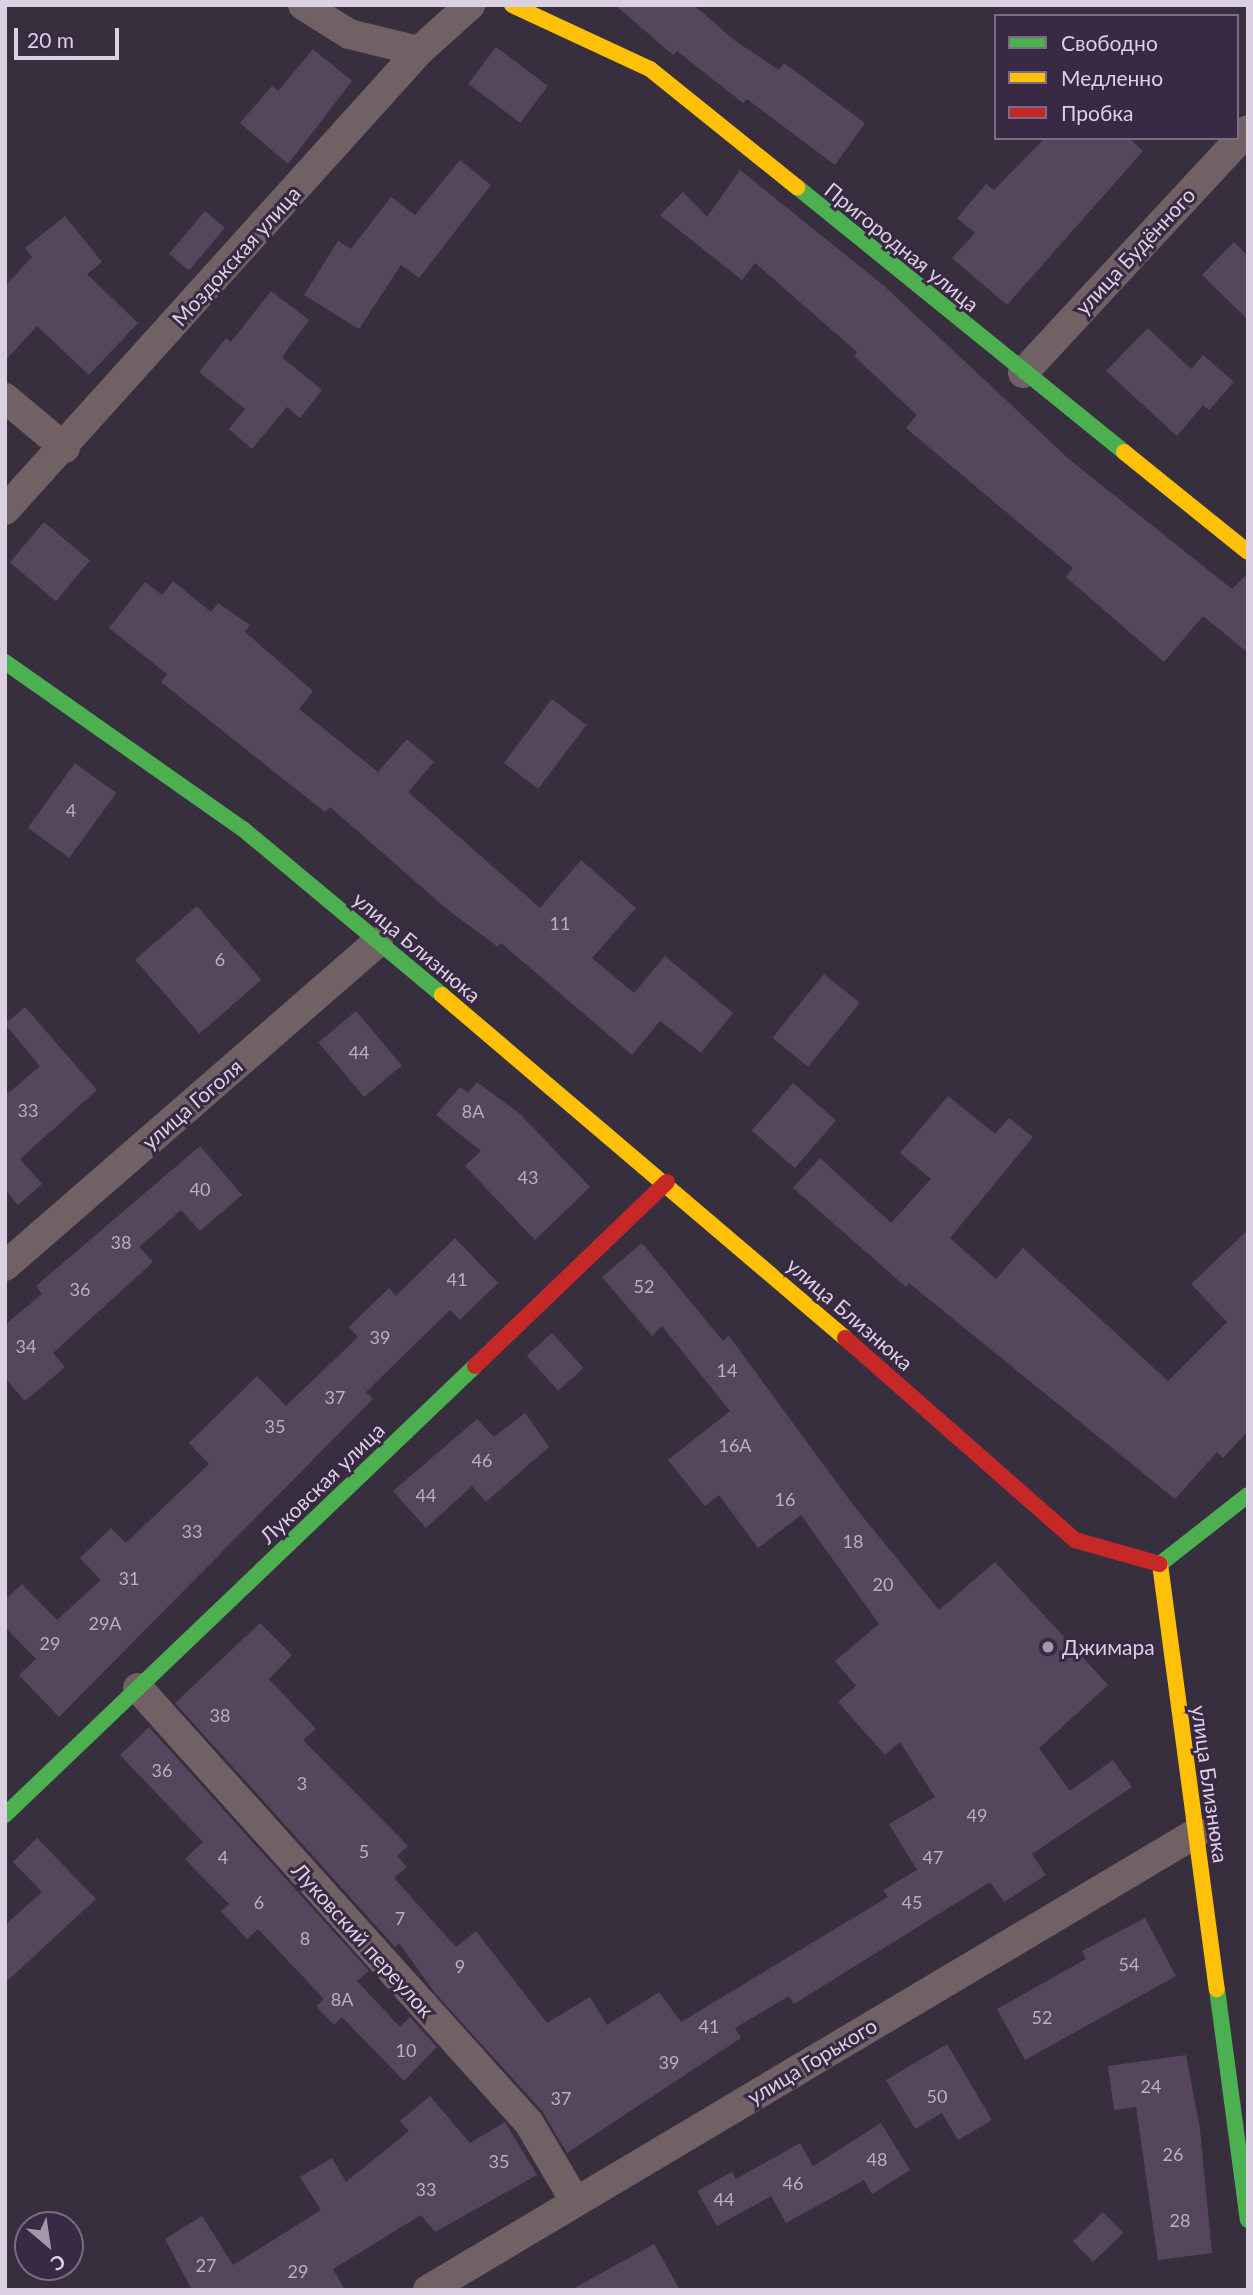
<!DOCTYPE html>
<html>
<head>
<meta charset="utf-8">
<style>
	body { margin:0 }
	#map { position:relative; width:1253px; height:2295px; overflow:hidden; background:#382f3e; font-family:Lato,sans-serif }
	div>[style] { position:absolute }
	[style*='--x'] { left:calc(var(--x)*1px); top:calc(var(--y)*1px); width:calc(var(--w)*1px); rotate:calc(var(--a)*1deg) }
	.building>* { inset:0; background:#55465e; transform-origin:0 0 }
	.street>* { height:30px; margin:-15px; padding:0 15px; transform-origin:15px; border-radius:15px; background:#716165 }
	.fast>* { height:16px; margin:-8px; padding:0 8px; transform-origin:8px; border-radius:8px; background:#4caf50 }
	.slow>* { height:16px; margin:-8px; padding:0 8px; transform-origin:8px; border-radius:8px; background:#ffc107 }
	.jam>* { height:16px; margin:-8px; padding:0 8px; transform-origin:8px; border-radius:8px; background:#c62828 }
	.dots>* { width:19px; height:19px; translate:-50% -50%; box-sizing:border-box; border:4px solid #392944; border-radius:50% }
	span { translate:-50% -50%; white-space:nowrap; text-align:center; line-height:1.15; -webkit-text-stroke:6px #392944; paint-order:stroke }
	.number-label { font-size:18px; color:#baaec1 }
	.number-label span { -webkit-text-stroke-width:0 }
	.street-label { font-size:21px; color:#dbd1e2 }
	.poi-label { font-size:21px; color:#dbd1e2 }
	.left { translate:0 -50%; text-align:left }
	.frame { position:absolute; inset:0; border:7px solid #dbd1e2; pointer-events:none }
	.legend { position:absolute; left:994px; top:14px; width:245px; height:126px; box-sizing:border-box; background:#392944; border:2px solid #7a6c83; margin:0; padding:9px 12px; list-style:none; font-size:21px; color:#dbd1e2 }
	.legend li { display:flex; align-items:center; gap:14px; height:35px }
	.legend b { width:35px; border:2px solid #7a6c83 }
	.north { position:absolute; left:14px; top:2211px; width:70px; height:70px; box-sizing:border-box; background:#392944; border:2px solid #7a6c83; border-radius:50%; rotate:151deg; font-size:19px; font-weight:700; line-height:28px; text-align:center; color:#dbd1e2 }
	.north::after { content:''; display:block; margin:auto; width:24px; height:32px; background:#a298a9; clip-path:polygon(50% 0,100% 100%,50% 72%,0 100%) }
	.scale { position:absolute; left:14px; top:28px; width:105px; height:32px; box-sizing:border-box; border:4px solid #dbd1e2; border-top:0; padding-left:9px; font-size:21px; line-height:24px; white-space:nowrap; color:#dbd1e2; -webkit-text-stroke:5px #392944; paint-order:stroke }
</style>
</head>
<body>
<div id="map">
	<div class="building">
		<i style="clip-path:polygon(615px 5px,694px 5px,734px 40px,779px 70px,784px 63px,865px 123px,835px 165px,747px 99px,743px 103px,677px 51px,673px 55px)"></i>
		<i style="left:496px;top:47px;width:65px;height:46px;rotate:37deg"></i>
		<i style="clip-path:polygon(313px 49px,352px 81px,288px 164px,240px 123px,272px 86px,278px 91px)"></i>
		<i style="clip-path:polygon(1045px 138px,1129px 138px,1143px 151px,1007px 305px,952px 258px,975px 233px,957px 218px,986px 184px,994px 190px)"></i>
		<i style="clip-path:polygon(460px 160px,491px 185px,419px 278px,401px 265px,359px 329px,304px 295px,338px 241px,351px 249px,391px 197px,415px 215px)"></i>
		<i style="clip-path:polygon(740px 170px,883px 285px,1070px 460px,1232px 589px,1248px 573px,1248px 653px,1203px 616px,1164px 662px,1066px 577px,1073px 568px,906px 428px,917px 415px,854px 356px,857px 352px,755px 263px,742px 280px,660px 215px,683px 192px,707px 217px)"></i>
		<i style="left:205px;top:211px;width:26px;height:56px;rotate:40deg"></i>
		<i style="clip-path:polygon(65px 216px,102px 262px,87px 274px,138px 323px,89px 375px,37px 326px,5px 361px,5px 286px,32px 257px,25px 248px)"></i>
		<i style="clip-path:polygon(1234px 242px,1248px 256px,1248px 320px,1202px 275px)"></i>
		<i style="clip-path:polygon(271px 291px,309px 320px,282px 357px,322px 390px,300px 418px,287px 407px,252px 449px,229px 429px,245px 409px,199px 372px,226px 338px,231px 342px)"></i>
		<i style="clip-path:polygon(1148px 328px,1191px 369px,1203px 355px,1234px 382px,1209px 410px,1203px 405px,1177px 436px,1106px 371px)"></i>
		<i style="left:44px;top:522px;width:60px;height:53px;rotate:40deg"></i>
		<i style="clip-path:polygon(173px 581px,211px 612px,218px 603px,250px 625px,245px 632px,313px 691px,299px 709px,378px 772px,407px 739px,434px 762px,408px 792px,540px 908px,581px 860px,636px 908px,592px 958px,634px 993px,665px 956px,733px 1013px,701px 1053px,660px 1021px,632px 1055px,501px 943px,498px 947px,448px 910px,330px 807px,325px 812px,161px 682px,167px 674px,109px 628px,145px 582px,162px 595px)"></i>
		<i style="left:552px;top:699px;width:43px;height:80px;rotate:37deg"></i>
		<i style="left:75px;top:763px;width:51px;height:80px;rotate:36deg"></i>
		<i style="left:197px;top:906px;width:98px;height:82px;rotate:49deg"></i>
		<i style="left:824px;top:974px;width:46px;height:82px;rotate:39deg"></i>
		<i style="clip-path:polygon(25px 1007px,97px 1090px,20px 1159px,42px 1184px,18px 1205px,5px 1190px,5px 1096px,40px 1066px,5px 1024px)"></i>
		<i style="left:356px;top:1011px;width:71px;height:49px;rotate:50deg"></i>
		<i style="clip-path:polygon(477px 1082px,520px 1114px,590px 1187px,535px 1240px,465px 1166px,481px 1151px,436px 1115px,460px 1087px,468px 1093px)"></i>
		<i style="left:793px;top:1083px;width:57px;height:63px;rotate:41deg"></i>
		<i style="clip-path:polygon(948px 1096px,995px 1134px,1009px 1118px,1033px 1137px,950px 1238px,996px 1279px,1023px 1248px,1168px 1381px,1227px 1322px,1191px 1284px,1248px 1230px,1248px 1431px,1223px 1458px,1217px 1452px,1175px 1499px,909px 1283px,906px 1287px,793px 1188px,820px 1158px,891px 1223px,931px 1179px,900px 1153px)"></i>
		<i style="clip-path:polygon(200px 1146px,242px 1195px,200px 1231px,181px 1210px,139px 1247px,153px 1262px,53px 1353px,65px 1367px,25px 1401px,5px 1378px,5px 1325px,42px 1294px,36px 1286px)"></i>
		<i style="clip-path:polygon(455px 1238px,498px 1283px,460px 1320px,450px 1310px,366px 1392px,373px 1399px,59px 1717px,19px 1675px,36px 1659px,5px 1627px,5px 1600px,22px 1584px,57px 1620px,101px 1580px,80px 1558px,111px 1528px,126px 1543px,209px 1464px,189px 1443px,257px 1376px,286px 1406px,358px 1337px,349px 1327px,389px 1288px,396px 1296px)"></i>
		<i style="clip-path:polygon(642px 1243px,723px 1341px,729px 1336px,854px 1506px,939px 1610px,995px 1562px,1108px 1685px,1039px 1748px,1070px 1791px,1113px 1760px,1132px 1787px,1032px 1854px,1046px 1875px,1004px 1902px,990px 1882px,794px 2004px,789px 1996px,735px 2028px,741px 2038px,567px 2153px,542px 2111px,435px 1993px,399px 1943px,395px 1947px,175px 1703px,260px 1623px,292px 1655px,269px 1679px,316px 1729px,303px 1740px,408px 1846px,397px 1856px,407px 1867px,394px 1878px,456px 1947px,476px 1931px,547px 2023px,590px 1997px,607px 2025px,659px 1992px,681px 2022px,888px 1897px,883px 1890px,917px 1870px,889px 1824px,935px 1797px,900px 1742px,885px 1755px,838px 1702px,856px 1686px,835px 1661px,879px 1624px,801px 1515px,758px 1548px,719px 1495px,705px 1506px,668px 1460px,730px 1411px,662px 1326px,652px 1336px,602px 1277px)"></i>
		<i style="left:552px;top:1333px;width:47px;height:34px;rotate:48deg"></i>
		<i style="clip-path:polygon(525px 1413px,549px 1447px,486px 1502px,472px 1486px,426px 1528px,393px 1491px,477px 1419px,494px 1437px)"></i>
		<i style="clip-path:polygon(149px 1727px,369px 1971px,357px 1981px,400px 2027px,410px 2017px,437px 2047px,404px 2081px,342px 2017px,334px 2025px,316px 2006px,324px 1999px,258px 1929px,247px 1939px,221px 1911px,229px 1904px,185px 1859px,203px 1842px,120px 1755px)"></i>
		<i style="clip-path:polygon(37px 1838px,96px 1899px,5px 1983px,5px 1925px,42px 1892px,13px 1862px)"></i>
		<i style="clip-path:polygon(1145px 1918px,1176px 1976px,1025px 2060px,997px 2009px,1086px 1959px,1082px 1951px)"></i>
		<i style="clip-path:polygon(947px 2044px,992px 2120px,958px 2140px,942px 2113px,915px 2129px,886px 2080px)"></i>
		<i style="clip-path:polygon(1186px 2055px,1200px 2129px,1212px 2253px,1158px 2260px,1136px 2107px,1114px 2110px,1108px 2066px)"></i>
		<i style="clip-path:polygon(430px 2096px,470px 2143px,505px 2122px,537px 2175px,435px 2232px,421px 2215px,333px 2269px,345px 2290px,192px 2290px,165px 2239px,202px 2216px,233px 2265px,321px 2210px,300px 2177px,332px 2158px,346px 2182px,409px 2131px,400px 2121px)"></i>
		<i style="clip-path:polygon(881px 2123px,910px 2170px,872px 2194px,864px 2180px,786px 2223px,771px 2196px,717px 2226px,697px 2191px,732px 2172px,736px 2179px,800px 2143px,813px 2166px)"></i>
		<i style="left:1103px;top:2212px;width:29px;height:42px;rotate:46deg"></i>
		<i style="clip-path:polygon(654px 2244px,680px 2290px,571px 2290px)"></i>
	</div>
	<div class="street">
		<i style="--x:303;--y:5;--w:54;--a:32.2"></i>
		<i style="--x:349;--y:34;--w:72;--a:13.7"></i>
		<i style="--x:1023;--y:373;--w:331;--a:-47.2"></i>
		<i style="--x:5;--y:398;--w:78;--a:39.8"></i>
		<i style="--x:5;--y:510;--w:618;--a:-47.95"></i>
		<i style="--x:419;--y:51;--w:69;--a:-42"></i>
		<i style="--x:5;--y:1266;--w:494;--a:-41"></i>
		<i style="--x:138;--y:1688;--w:585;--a:48.05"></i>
		<i style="--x:529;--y:2123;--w:91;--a:59.5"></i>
		<i style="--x:428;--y:2290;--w:894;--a:-30.75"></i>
	</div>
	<div class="fast">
		<i style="--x:797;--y:187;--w:421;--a:39"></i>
		<i style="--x:5;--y:662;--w:291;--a:35.1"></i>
		<i style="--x:243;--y:829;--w:259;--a:39.8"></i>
		<i style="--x:1160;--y:1564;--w:112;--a:-38.1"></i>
		<i style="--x:5;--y:1815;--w:650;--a:-43.69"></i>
		<i style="--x:1217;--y:1989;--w:233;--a:82.4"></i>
	</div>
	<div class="slow">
		<i style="--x:512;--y:5;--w:152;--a:24.9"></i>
		<i style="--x:650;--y:69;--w:189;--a:38.8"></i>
		<i style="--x:1124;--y:452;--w:159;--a:38.9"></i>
		<i style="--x:442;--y:995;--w:529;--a:40.4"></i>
		<i style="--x:1160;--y:1564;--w:429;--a:82.4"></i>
	</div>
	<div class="jam">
		<i style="--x:845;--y:1338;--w:306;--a:41.3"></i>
		<i style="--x:1075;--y:1540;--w:88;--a:15.8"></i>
		<i style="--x:475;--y:1366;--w:266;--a:-43.8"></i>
	</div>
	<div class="dots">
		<i style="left:1048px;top:1647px;background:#a298a9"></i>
	</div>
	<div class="number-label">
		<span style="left:71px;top:810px">4</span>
		<span style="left:560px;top:923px">11</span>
		<span style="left:220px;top:959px">6</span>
		<span style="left:359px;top:1052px">44</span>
		<span style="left:28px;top:1110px">33</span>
		<span style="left:473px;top:1111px">8А</span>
		<span style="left:528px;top:1177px">43</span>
		<span style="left:200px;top:1189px">40</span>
		<span style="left:121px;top:1242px">38</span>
		<span style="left:457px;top:1279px">41</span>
		<span style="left:644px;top:1286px">52</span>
		<span style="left:80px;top:1289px">36</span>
		<span style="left:380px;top:1337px">39</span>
		<span style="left:26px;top:1346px">34</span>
		<span style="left:727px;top:1370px">14</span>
		<span style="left:335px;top:1397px">37</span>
		<span style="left:275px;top:1426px">35</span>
		<span style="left:735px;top:1445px">16А</span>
		<span style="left:482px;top:1460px">46</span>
		<span style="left:426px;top:1495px">44</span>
		<span style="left:785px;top:1499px">16</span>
		<span style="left:192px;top:1531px">33</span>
		<span style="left:853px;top:1541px">18</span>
		<span style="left:129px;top:1578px">31</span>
		<span style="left:883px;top:1584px">20</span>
		<span style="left:105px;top:1623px">29А</span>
		<span style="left:50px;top:1643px">29</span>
		<span style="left:220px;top:1715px">38</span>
		<span style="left:162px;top:1770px">36</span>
		<span style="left:302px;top:1783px">3</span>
		<span style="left:977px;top:1815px">49</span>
		<span style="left:364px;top:1851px">5</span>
		<span style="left:223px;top:1857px">4</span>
		<span style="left:933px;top:1857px">47</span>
		<span style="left:259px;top:1902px">6</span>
		<span style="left:912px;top:1902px">45</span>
		<span style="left:400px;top:1918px">7</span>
		<span style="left:305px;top:1938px">8</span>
		<span style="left:1129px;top:1964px">54</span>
		<span style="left:460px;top:1966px">9</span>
		<span style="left:342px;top:1999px">8А</span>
		<span style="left:1042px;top:2017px">52</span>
		<span style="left:709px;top:2026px">41</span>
		<span style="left:406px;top:2050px">10</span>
		<span style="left:669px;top:2062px">39</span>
		<span style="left:1151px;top:2086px">24</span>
		<span style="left:937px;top:2096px">50</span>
		<span style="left:561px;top:2098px">37</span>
		<span style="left:1173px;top:2154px">26</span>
		<span style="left:877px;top:2159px">48</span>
		<span style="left:499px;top:2161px">35</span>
		<span style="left:793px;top:2183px">46</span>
		<span style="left:426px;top:2189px">33</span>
		<span style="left:724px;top:2199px">44</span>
		<span style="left:1180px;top:2220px">28</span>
		<span style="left:206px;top:2265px">27</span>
		<span style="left:298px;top:2271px">29</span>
	</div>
	<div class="street-label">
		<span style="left:902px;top:247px;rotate:39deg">Пригородная улица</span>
		<span style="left:1135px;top:251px;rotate:-47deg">улица Будённого</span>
		<span style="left:236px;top:256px;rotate:-48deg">Моздокская улица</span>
		<span style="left:417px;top:947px;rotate:40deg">улица Близнюка</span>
		<span style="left:192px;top:1104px;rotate:-41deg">улица Гоголя</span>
		<span style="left:850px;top:1314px;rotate:41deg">улица Близнюка</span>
		<span style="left:322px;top:1483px;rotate:-44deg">Луковская улица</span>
		<span style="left:1210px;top:1784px;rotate:82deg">улица Близнюка</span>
		<span style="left:363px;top:1940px;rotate:48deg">Луковский переулок</span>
		<span style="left:812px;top:2061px;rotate:-31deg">улица Горького</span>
	</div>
	<div class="poi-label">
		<span class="left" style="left:1062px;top:1647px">Джимара</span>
	</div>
	<div class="frame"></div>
	<ul class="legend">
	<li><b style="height:9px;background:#4caf50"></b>Свободно</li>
	<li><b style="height:9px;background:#ffc107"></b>Медленно</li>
	<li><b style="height:9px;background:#c62828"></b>Пробка</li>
	</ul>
	<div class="north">С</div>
	<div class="scale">20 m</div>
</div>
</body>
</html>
